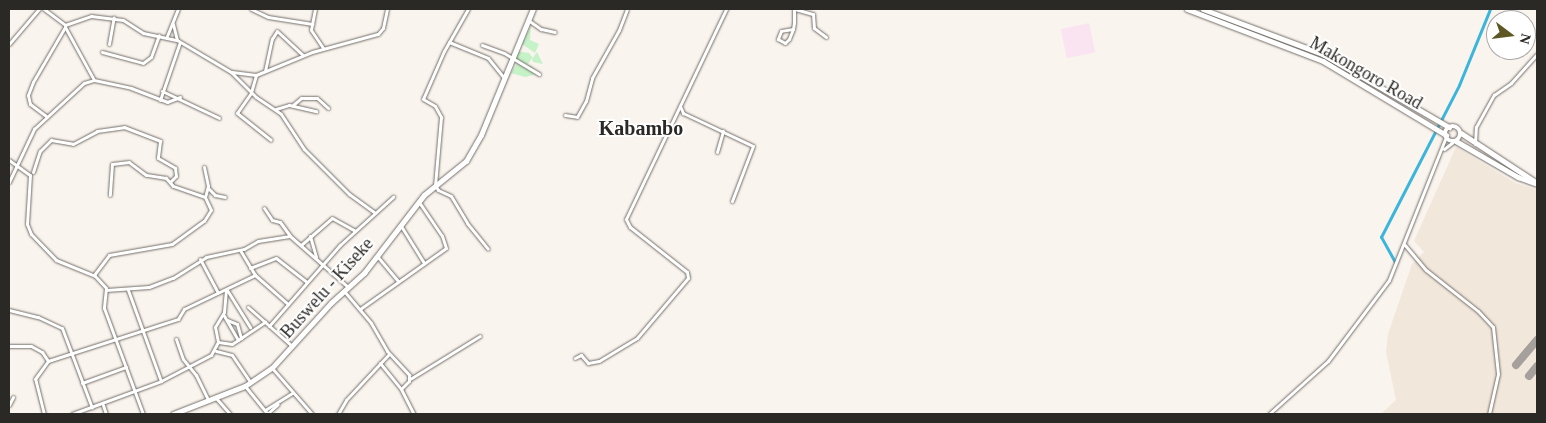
<!DOCTYPE html>
<html>
<head>
<meta charset="utf-8">
<style>
	body { margin:0 }
	#map { position:relative; width:1546px; height:423px; overflow:hidden; background:#faf4ee; font-family:"Times New Roman",serif }
	div>[style] { position:absolute }
	[style*='--x'] { left:calc(var(--x)*1px); top:calc(var(--y)*1px); width:calc(var(--w)*1px); rotate:calc(var(--a)*1deg) }
	.built>* { inset:0; background:#f2e7db }
	.education>* { inset:0; background:#fae4f1; transform-origin:0 0 }
	.green>* { inset:0; background:#c6f2c8 }
	.canal>* { height:3px; margin:-1.5px; padding:0 1.5px; transform-origin:1.5px; border-radius:1.5px; background:#3bb5db }
	.taxiway>* { height:8px; margin:-4px; padding:0 4px; transform-origin:4px; border-radius:4px; background:#a5a09c }
	.roads { filter:drop-shadow(0 0 1px #736e69) drop-shadow(0 0 1px #736e69) }
	.minor>* { height:3px; margin:-1.5px; padding:0 1.5px; transform-origin:1.5px; border-radius:1.5px; background:#fff }
	.major>* { height:4.5px; margin:-2.25px; padding:0 2.25px; transform-origin:2.25px; border-radius:2.25px; background:#fff }
	.major>.ring { margin:-2.25px; padding:0; box-sizing:content-box; background:none; border:4.5px solid #fff; border-radius:50% }
	span { translate:-50% -50%; white-space:nowrap; text-align:center; line-height:1.15; -webkit-text-stroke:4px #fff; paint-order:stroke }
	.street-label { font-size:18px; color:#2b2926 }
	.quarter-label { font-size:20px; color:#2b2926; font-weight:700 }
	.frame { position:absolute; inset:0; border:10px solid #2b2926; pointer-events:none }
	.north { position:absolute; left:1486px; top:10px; width:50px; height:50px; box-sizing:border-box; background:#fff; border:1px solid #aaa9a8; border-radius:50%; rotate:105deg; font-size:14px; font-weight:700; line-height:20px; text-align:center; color:#2b2926 }
	.north::after { content:''; display:block; margin:auto; width:18px; height:22px; background:#5c5723; clip-path:polygon(50% 0,100% 100%,50% 72%,0 100%) }
</style>
</head>
<body>
<div id="map">
	<div class="built">
		<i style="clip-path:polygon(1456px 147px,1515px 183px,1537px 190px,1537px 414px,1381px 414px,1396px 400px,1386px 352px,1388px 334px,1412px 264px,1424px 252px,1414px 241px)"></i>
	</div>
	<div class="education">
		<i style="left:1089px;top:23px;width:30px;height:29px;rotate:78deg"></i>
	</div>
	<div class="green">
		<i style="clip-path:polygon(539px 9px,531px 25px,530px 40px,539px 44px,535px 53px,522px 44px)"></i>
		<i style="clip-path:polygon(517px 51px,529px 53px,533px 58px,537px 52px,543px 64px,533px 62px,532px 58px,528px 64px,514px 62px)"></i>
		<i style="clip-path:polygon(518px 62px,532px 66px,537px 74px,525px 77px,511px 73px)"></i>
	</div>
	<div class="canal">
		<i style="--x:1395;--y:262;--w:29;--a:-119"></i>
		<i style="--x:1381;--y:237;--w:171;--a:-62.8"></i>
		<i style="--x:1459;--y:85;--w:82;--a:-67.8"></i>
	</div>
	<div class="taxiway">
		<i style="--x:1516;--y:365;--w:33;--a:-50"></i>
		<i style="--x:1529;--y:376;--w:13;--a:-51"></i>
	</div>
	<div class="roads">
		<div class="minor">
			<i style="--x:44;--y:9;--w:26;--a:37"></i>
			<i style="--x:65;--y:25;--w:28;--a:-19"></i>
			<i style="--x:91;--y:16;--w:32;--a:7"></i>
			<i style="--x:123;--y:20;--w:24;--a:33"></i>
			<i style="--x:143;--y:33;--w:35;--a:12"></i>
			<i style="--x:177;--y:40;--w:63;--a:30.7"></i>
			<i style="--x:231;--y:72;--w:35;--a:45"></i>
			<i style="--x:256;--y:97;--w:30;--a:34"></i>
			<i style="--x:281;--y:114;--w:42;--a:56.7"></i>
			<i style="--x:304;--y:149;--w:64;--a:45"></i>
			<i style="--x:349;--y:194;--w:32;--a:36"></i>
			<i style="--x:251;--y:9;--w:19;--a:25"></i>
			<i style="--x:268;--y:17;--w:45;--a:9"></i>
			<i style="--x:315;--y:9;--w:21;--a:101"></i>
			<i style="--x:311;--y:30;--w:22;--a:56"></i>
			<i style="--x:468;--y:9;--w:48;--a:119.7"></i>
			<i style="--x:444;--y:51;--w:52;--a:113.6"></i>
			<i style="--x:423;--y:99;--w:14;--a:30"></i>
			<i style="--x:435;--y:106;--w:13;--a:61"></i>
			<i style="--x:441;--y:117;--w:68;--a:95"></i>
			<i style="--x:435;--y:185;--w:6;--a:59"></i>
			<i style="--x:438;--y:190;--w:14;--a:25"></i>
			<i style="--x:451;--y:196;--w:31;--a:59"></i>
			<i style="--x:467;--y:223;--w:33;--a:51"></i>
			<i style="--x:795;--y:9;--w:19;--a:16"></i>
			<i style="--x:813;--y:14;--w:14;--a:86"></i>
			<i style="--x:814;--y:28;--w:15;--a:37"></i>
			<i style="--x:528;--y:20;--w:16;--a:35"></i>
			<i style="--x:541;--y:29;--w:14;--a:12"></i>
			<i style="--x:173;--y:24;--w:16;--a:76"></i>
			<i style="--x:65;--y:27;--w:60;--a:61.3"></i>
			<i style="--x:793;--y:29;--w:12;--a:171"></i>
			<i style="--x:781;--y:31;--w:9;--a:111"></i>
			<i style="--x:778;--y:39;--w:8;--a:30"></i>
			<i style="--x:785;--y:43;--w:6;--a:-45"></i>
			<i style="--x:789;--y:39;--w:11;--a:-68"></i>
			<i style="--x:793;--y:29;--w:6;--a:-81"></i>
			<i style="--x:794;--y:23;--w:14;--a:-90"></i>
			<i style="--x:167;--y:36;--w:29;--a:-68"></i>
			<i style="--x:449;--y:42;--w:42;--a:22.3"></i>
			<i style="--x:488;--y:58;--w:26;--a:51"></i>
			<i style="--x:9;--y:44;--w:46;--a:-49.4"></i>
			<i style="--x:109;--y:44;--w:27;--a:-80"></i>
			<i style="--x:482;--y:45;--w:23;--a:20"></i>
			<i style="--x:504;--y:53;--w:41;--a:31"></i>
			<i style="--x:102;--y:52;--w:42;--a:15"></i>
			<i style="--x:143;--y:63;--w:10;--a:-37"></i>
			<i style="--x:151;--y:57;--w:23;--a:-70"></i>
			<i style="--x:265;--y:71;--w:33;--a:-78"></i>
			<i style="--x:272;--y:39;--w:9;--a:-58"></i>
			<i style="--x:277;--y:31;--w:35;--a:43"></i>
			<i style="--x:232;--y:72;--w:24;--a:7"></i>
			<i style="--x:256;--y:75;--w:61;--a:-22.3"></i>
			<i style="--x:312;--y:52;--w:68;--a:-15.3"></i>
			<i style="--x:378;--y:34;--w:8;--a:-50"></i>
			<i style="--x:383;--y:28;--w:19;--a:-78"></i>
			<i style="--x:256;--y:75;--w:19;--a:106"></i>
			<i style="--x:251;--y:93;--w:24;--a:125"></i>
			<i style="--x:237;--y:113;--w:43;--a:38.5"></i>
			<i style="--x:162;--y:91;--w:63;--a:25.3"></i>
			<i style="--x:160;--y:100;--w:61;--a:-71"></i>
			<i style="--x:293;--y:105;--w:11;--a:-41"></i>
			<i style="--x:301;--y:98;--w:16;--a:0"></i>
			<i style="--x:317;--y:98;--w:15;--a:42"></i>
			<i style="--x:680;--y:106;--w:8;--a:67"></i>
			<i style="--x:683;--y:113;--w:77;--a:25.2"></i>
			<i style="--x:753;--y:146;--w:59;--a:110.9"></i>
			<i style="--x:276;--y:109;--w:14;--a:-17"></i>
			<i style="--x:289;--y:105;--w:28;--a:13"></i>
			<i style="--x:565;--y:115;--w:12;--a:9"></i>
			<i style="--x:577;--y:117;--w:18;--a:-61"></i>
			<i style="--x:586;--y:101;--w:24;--a:-75"></i>
			<i style="--x:592;--y:78;--w:55;--a:-60.6"></i>
			<i style="--x:619;--y:30;--w:22;--a:-69"></i>
			<i style="--x:46;--y:116;--w:20;--a:-143"></i>
			<i style="--x:30;--y:104;--w:9;--a:-103"></i>
			<i style="--x:28;--y:95;--w:14;--a:-69"></i>
			<i style="--x:33;--y:82;--w:64;--a:-59.8"></i>
			<i style="--x:1475;--y:144;--w:17;--a:-87"></i>
			<i style="--x:1476;--y:127;--w:37;--a:-61"></i>
			<i style="--x:1494;--y:95;--w:21;--a:-35"></i>
			<i style="--x:1511;--y:83;--w:39;--a:-48"></i>
			<i style="--x:1444;--y:149;--w:11;--a:-38"></i>
			<i style="--x:717;--y:152;--w:22;--a:-74"></i>
			<i style="--x:9;--y:160;--w:26;--a:36"></i>
			<i style="--x:30;--y:175;--w:49;--a:93.5"></i>
			<i style="--x:27;--y:224;--w:11;--a:68"></i>
			<i style="--x:31;--y:234;--w:36;--a:46"></i>
			<i style="--x:56;--y:260;--w:42;--a:22.3"></i>
			<i style="--x:95;--y:276;--w:16;--a:47"></i>
			<i style="--x:106;--y:288;--w:20;--a:96"></i>
			<i style="--x:104;--y:308;--w:113;--a:69.8"></i>
			<i style="--x:204;--y:167;--w:19;--a:78"></i>
			<i style="--x:208;--y:186;--w:11;--a:105"></i>
			<i style="--x:33;--y:172;--w:22;--a:-72"></i>
			<i style="--x:40;--y:151;--w:16;--a:-45"></i>
			<i style="--x:51;--y:140;--w:22;--a:10"></i>
			<i style="--x:73;--y:144;--w:27;--a:-28"></i>
			<i style="--x:97;--y:131;--w:27;--a:-8"></i>
			<i style="--x:124;--y:127;--w:39;--a:21"></i>
			<i style="--x:160;--y:141;--w:17;--a:97"></i>
			<i style="--x:158;--y:158;--w:20;--a:30"></i>
			<i style="--x:175;--y:168;--w:8;--a:83"></i>
			<i style="--x:176;--y:176;--w:8;--a:135"></i>
			<i style="--x:9;--y:182;--w:59;--a:-64.7"></i>
			<i style="--x:34;--y:129;--w:68;--a:-42.6"></i>
			<i style="--x:84;--y:83;--w:10;--a:-17"></i>
			<i style="--x:94;--y:80;--w:38;--a:12"></i>
			<i style="--x:131;--y:88;--w:39;--a:21"></i>
			<i style="--x:167;--y:102;--w:14;--a:-21"></i>
			<i style="--x:208;--y:188;--w:10;--a:45"></i>
			<i style="--x:215;--y:195;--w:10;--a:11"></i>
			<i style="--x:264;--y:208;--w:14;--a:56"></i>
			<i style="--x:272;--y:220;--w:8;--a:14"></i>
			<i style="--x:280;--y:222;--w:17;--a:54"></i>
			<i style="--x:290;--y:236;--w:77;--a:41.3"></i>
			<i style="--x:401;--y:226;--w:44;--a:58.1"></i>
			<i style="--x:310;--y:236;--w:22;--a:74"></i>
			<i style="--x:1404;--y:244;--w:34;--a:50"></i>
			<i style="--x:1426;--y:270;--w:66;--a:38.3"></i>
			<i style="--x:1478;--y:311;--w:22;--a:47"></i>
			<i style="--x:1493;--y:327;--w:47;--a:83.9"></i>
			<i style="--x:1498;--y:374;--w:41;--a:102.7"></i>
			<i style="--x:301;--y:245;--w:41;--a:-41.1"></i>
			<i style="--x:332;--y:218;--w:26;--a:29"></i>
			<i style="--x:240;--y:250;--w:29;--a:59"></i>
			<i style="--x:255;--y:275;--w:44;--a:41.3"></i>
			<i style="--x:377;--y:256;--w:33;--a:50"></i>
			<i style="--x:200;--y:259;--w:38;--a:62"></i>
			<i style="--x:250;--y:268;--w:28;--a:-21"></i>
			<i style="--x:276;--y:258;--w:39;--a:38"></i>
			<i style="--x:94;--y:275;--w:25;--a:-53"></i>
			<i style="--x:109;--y:255;--w:64;--a:-9.9"></i>
			<i style="--x:172;--y:244;--w:39;--a:-36"></i>
			<i style="--x:204;--y:221;--w:13;--a:-58"></i>
			<i style="--x:211;--y:210;--w:14;--a:-115"></i>
			<i style="--x:205;--y:197;--w:34;--a:-161"></i>
			<i style="--x:173;--y:186;--w:11;--a:-131"></i>
			<i style="--x:166;--y:178;--w:20;--a:-171"></i>
			<i style="--x:146;--y:175;--w:21;--a:-143"></i>
			<i style="--x:129;--y:162;--w:17;--a:173"></i>
			<i style="--x:112;--y:164;--w:31;--a:94"></i>
			<i style="--x:106;--y:290;--w:43;--a:-4"></i>
			<i style="--x:149;--y:287;--w:26;--a:-21"></i>
			<i style="--x:173;--y:278;--w:39;--a:-32"></i>
			<i style="--x:206;--y:257;--w:39;--a:-12"></i>
			<i style="--x:244;--y:249;--w:16;--a:-30"></i>
			<i style="--x:258;--y:241;--w:32;--a:-9"></i>
			<i style="--x:128;--y:290;--w:97;--a:70.1"></i>
			<i style="--x:227;--y:290;--w:44;--a:58.1"></i>
			<i style="--x:344;--y:291;--w:42;--a:49.8"></i>
			<i style="--x:371;--y:323;--w:32;--a:60"></i>
			<i style="--x:387;--y:351;--w:33;--a:47"></i>
			<i style="--x:409;--y:375;--w:6;--a:90"></i>
			<i style="--x:409;--y:381;--w:11;--a:135"></i>
			<i style="--x:401;--y:389;--w:28;--a:63"></i>
			<i style="--x:248;--y:307;--w:59;--a:41.6"></i>
			<i style="--x:360;--y:309;--w:105;--a:-35.3"></i>
			<i style="--x:446;--y:248;--w:13;--a:-108"></i>
			<i style="--x:442;--y:236;--w:41;--a:-124.1"></i>
			<i style="--x:9;--y:310;--w:30;--a:14"></i>
			<i style="--x:38;--y:317;--w:26;--a:25"></i>
			<i style="--x:62;--y:328;--w:85;--a:69.4"></i>
			<i style="--x:223;--y:314;--w:30;--a:60"></i>
			<i style="--x:227;--y:320;--w:11;--a:22"></i>
			<i style="--x:237;--y:324;--w:15;--a:74"></i>
			<i style="--x:269;--y:326;--w:108;--a:-48.8"></i>
			<i style="--x:340;--y:245;--w:72;--a:-42.2"></i>
			<i style="--x:176;--y:339;--w:21;--a:71"></i>
			<i style="--x:183;--y:359;--w:21;--a:51"></i>
			<i style="--x:196;--y:375;--w:28;--a:64"></i>
			<i style="--x:218;--y:342;--w:14;--a:8"></i>
			<i style="--x:232;--y:344;--w:40;--a:-34"></i>
			<i style="--x:9;--y:346;--w:22;--a:0"></i>
			<i style="--x:31;--y:346;--w:13;--a:29"></i>
			<i style="--x:42;--y:352;--w:11;--a:56"></i>
			<i style="--x:216;--y:351;--w:16;--a:14"></i>
			<i style="--x:232;--y:355;--w:32;--a:56"></i>
			<i style="--x:575;--y:358;--w:7;--a:-27"></i>
			<i style="--x:581;--y:355;--w:11;--a:49"></i>
			<i style="--x:588;--y:363;--w:11;--a:-10"></i>
			<i style="--x:599;--y:361;--w:44;--a:-31.2"></i>
			<i style="--x:637;--y:338;--w:79;--a:-49.6"></i>
			<i style="--x:688;--y:278;--w:6;--a:-99"></i>
			<i style="--x:687;--y:272;--w:73;--a:-141.7"></i>
			<i style="--x:630;--y:227;--w:9;--a:-117"></i>
			<i style="--x:626;--y:219;--w:233;--a:-64.5"></i>
			<i style="--x:380;--y:363;--w:33;--a:51"></i>
			<i style="--x:272;--y:368;--w:61;--a:49"></i>
			<i style="--x:410;--y:379;--w:82;--a:-31.6"></i>
			<i style="--x:82;--y:383;--w:47;--a:-20"></i>
			<i style="--x:245;--y:386;--w:36;--a:51"></i>
			<i style="--x:216;--y:398;--w:21;--a:49"></i>
			<i style="--x:9;--y:405;--w:9;--a:-63"></i>
			<i style="--x:103;--y:405;--w:9;--a:72"></i>
			<i style="--x:265;--y:410;--w:32;--a:-32"></i>
			<i style="--x:268;--y:413;--w:13;--a:-42"></i>
			<i style="--x:44;--y:414;--w:36;--a:-104"></i>
			<i style="--x:35;--y:379;--w:22;--a:-54"></i>
			<i style="--x:48;--y:361;--w:137;--a:-17.9"></i>
			<i style="--x:178;--y:319;--w:12;--a:-59"></i>
			<i style="--x:184;--y:309;--w:79;--a:-25.6"></i>
			<i style="--x:72;--y:414;--w:95;--a:-20.3"></i>
			<i style="--x:161;--y:381;--w:56;--a:-27.5"></i>
			<i style="--x:211;--y:355;--w:15;--a:-62"></i>
			<i style="--x:218;--y:342;--w:15;--a:-101"></i>
			<i style="--x:215;--y:327;--w:17;--a:-59"></i>
			<i style="--x:224;--y:312;--w:21;--a:-85"></i>
			<i style="--x:338;--y:414;--w:16;--a:-60"></i>
			<i style="--x:346;--y:400;--w:63;--a:-46.9"></i>
			<i style="--x:1269;--y:414;--w:79;--a:-41.9"></i>
			<i style="--x:1328;--y:361;--w:101;--a:-53"></i>
			<i style="--x:1389;--y:280;--w:154;--a:-68.3"></i>
		</div>
		<div class="major">
			<i style="--x:1187;--y:9;--w:146;--a:20.9"></i>
			<i style="--x:1323;--y:61;--w:144;--a:31"></i>
			<i style="--x:1203;--y:9;--w:128;--a:20.6"></i>
			<i style="--x:1323;--y:54;--w:146;--a:30.1"></i>
			<i class="ring" style="left:1445px;top:126px;width:11.5px;height:11.5px"></i>
			<i style="--x:1461;--y:133;--w:91;--a:33.3"></i>
			<i style="--x:1456;--y:141;--w:72;--a:30.1"></i>
			<i style="--x:1518;--y:177;--w:20;--a:20"></i>
			<i style="--x:173;--y:414;--w:77;--a:-21.3"></i>
			<i style="--x:245;--y:386;--w:32;--a:-34"></i>
			<i style="--x:272;--y:368;--w:88;--a:-47.8"></i>
			<i style="--x:331;--y:303;--w:45;--a:-42.3"></i>
			<i style="--x:364;--y:273;--w:98;--a:-52.4"></i>
			<i style="--x:424;--y:195;--w:54;--a:-39"></i>
			<i style="--x:466;--y:161;--w:30;--a:-60"></i>
			<i style="--x:481;--y:135;--w:136;--a:-67.6"></i>
		</div>
	</div>
	<div class="street-label">
		<span style="left:1366px;top:73px;rotate:30deg">Makongoro Road</span>
		<span style="left:327px;top:288px;rotate:-48deg">Buswelu - Kiseke</span>
	</div>
	<div class="quarter-label">
		<span style="left:641px;top:128px">Kabambo</span>
	</div>
	<div class="frame"></div>
	<div class="north">N</div>
</div>
</body>
</html>
